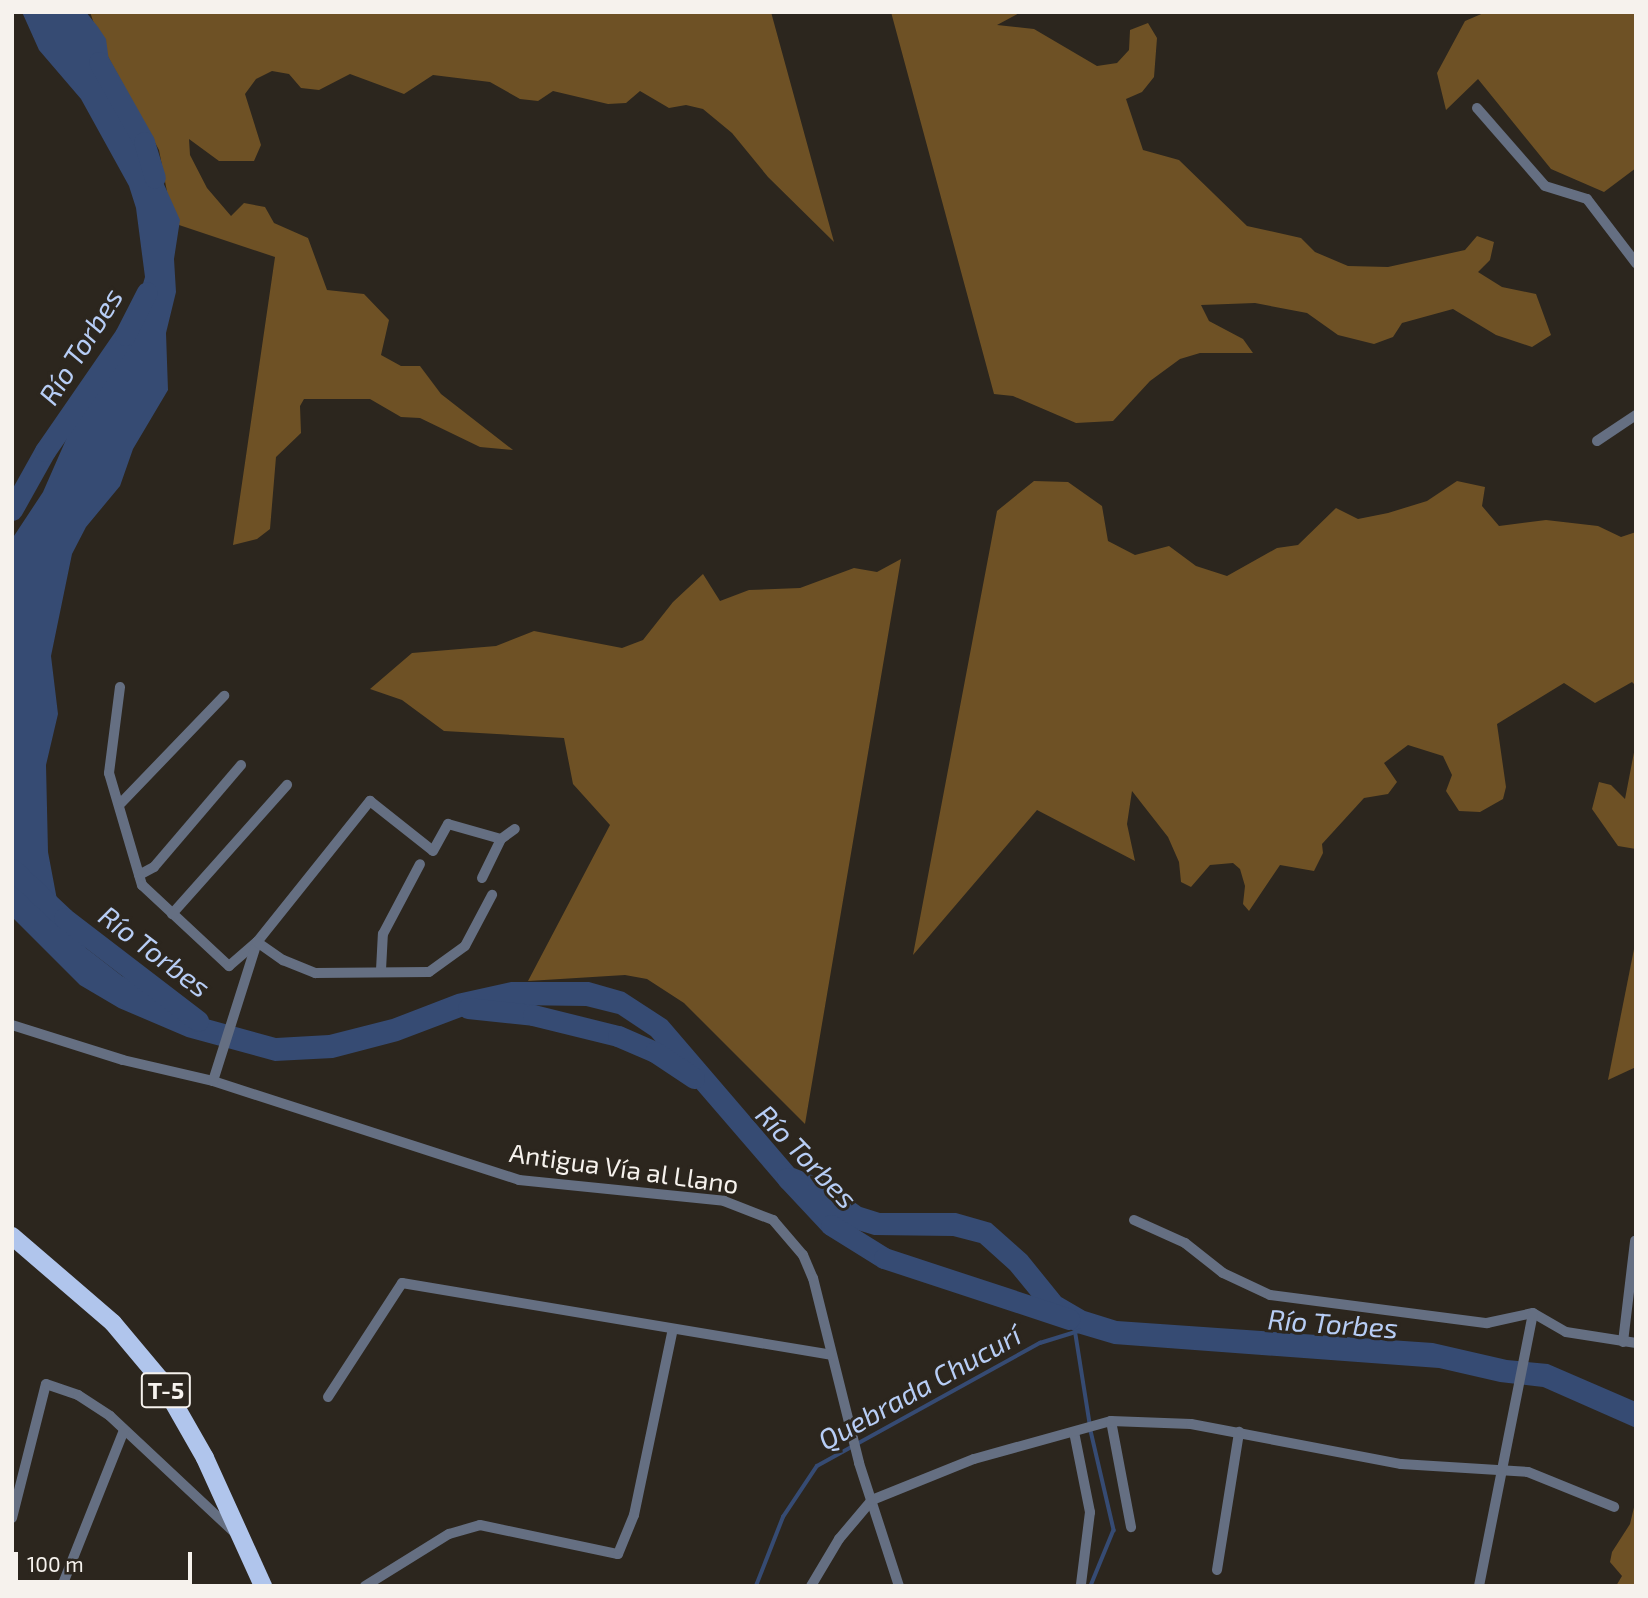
<!DOCTYPE html>
<html>
<head>
<meta charset="utf-8">
<style>
	body { margin:0 }
	#map { position:relative; width:1648px; height:1598px; overflow:hidden; background:#2c261e; font-family:"Exo 2",sans-serif }
	div>[style] { position:absolute }
	[style*='--x'] { left:calc(var(--x)*1px); top:calc(var(--y)*1px); width:calc(var(--w)*1px); rotate:calc(var(--a)*1deg) }
	.forest>* { inset:0; background:#6e5125 }
	.water>* { inset:0; background:#364b73 }
	.stream>* { height:3.5px; margin:-1.75px; padding:0 1.75px; transform-origin:1.75px; border-radius:1.75px; background:#364b73 }
	.river>* { height:21px; margin:-10.5px; padding:0 10.5px; transform-origin:10.5px; border-radius:10.5px; background:#364b73 }
	.minor>* { height:10px; margin:-5px; padding:0 5px; transform-origin:5px; border-radius:5px; background:#656f82 }
	.trunk>* { height:18px; margin:-9px; padding:0 9px; transform-origin:9px; border-radius:9px; background:#b0c5ec }
	span { translate:-50% -50%; white-space:nowrap; text-align:center; line-height:1.15; -webkit-text-stroke:6px #2c261e; paint-order:stroke }
	.shield-label span { padding:2px 5px; background:#2c261e; border:2px solid; border-radius:5px; -webkit-text-stroke-width:0 }
	.shield-label { font-size:24px; color:#f6f2ed; font-weight:700 }
	.street-label { font-size:26px; color:#f6f2ed }
	.water-label { font-size:28px; color:#b7cdf5; font-style:italic }
	.frame { position:absolute; inset:0; border:14px solid #f6f2ed; pointer-events:none }
	.scale { position:absolute; left:14px; top:1552px; width:178px; height:32px; box-sizing:border-box; border:4px solid #f6f2ed; border-top:0; padding-left:9px; font-size:21px; line-height:24px; white-space:nowrap; color:#f6f2ed; -webkit-text-stroke:5px #2c261e; paint-order:stroke }
</style>
</head>
<body>
<div id="map">
	<div class="forest">
		<i style="clip-path:polygon(90px 12px,771px 12px,834px 242px,768px 177px,732px 133px,703px 109px,686px 105px,669px 108px,640px 91px,626px 103px,608px 104px,553px 91px,538px 101px,520px 99px,490px 82px,433px 75px,404px 94px,350px 74px,319px 90px,301px 88px,289px 74px,272px 71px,256px 79px,245px 94px,261px 145px,254px 161px,219px 161px,189px 139px,190px 155px,207px 188px,231px 216px,244px 203px,265px 207px,274px 223px,308px 238px,327px 290px,364px 294px,389px 320px,381px 355px,401px 366px,420px 366px,441px 394px,513px 450px,480px 447px,420px 418px,401px 417px,370px 399px,304px 399px,300px 406px,301px 433px,276px 457px,270px 529px,257px 539px,233px 545px,275px 257px,173px 223px,159px 150px,101px 44px)"></i>
		<i style="clip-path:polygon(891px 12px,1021px 12px,997px 25px,1034px 29px,1097px 66px,1117px 63px,1129px 50px,1130px 30px,1148px 23px,1157px 38px,1154px 77px,1142px 92px,1126px 99px,1143px 150px,1179px 160px,1247px 226px,1301px 238px,1315px 252px,1348px 266px,1388px 267px,1465px 250px,1477px 236px,1494px 242px,1490px 260px,1478px 272px,1502px 287px,1536px 294px,1551px 335px,1532px 347px,1496px 335px,1453px 309px,1402px 323px,1393px 337px,1374px 344px,1338px 335px,1307px 313px,1255px 303px,1201px 305px,1209px 321px,1243px 339px,1253px 353px,1200px 353px,1180px 359px,1150px 381px,1113px 421px,1076px 423px,1013px 396px,994px 394px)"></i>
		<i style="clip-path:polygon(1636px 12px,1636px 168px,1604px 192px,1551px 169px,1478px 79px,1446px 110px,1437px 73px,1465px 21px,1486px 12px)"></i>
		<i style="clip-path:polygon(1034px 481px,1068px 482px,1102px 506px,1108px 541px,1135px 555px,1169px 546px,1196px 566px,1227px 576px,1277px 548px,1298px 545px,1336px 508px,1358px 519px,1388px 513px,1427px 501px,1457px 481px,1485px 487px,1482px 506px,1499px 526px,1546px 520px,1598px 526px,1621px 537px,1636px 532px,1636px 686px,1632px 682px,1595px 703px,1564px 683px,1497px 724px,1506px 787px,1503px 799px,1480px 812px,1459px 811px,1446px 791px,1452px 775px,1443px 756px,1408px 745px,1384px 763px,1397px 782px,1388px 794px,1364px 798px,1322px 844px,1323px 853px,1314px 871px,1280px 865px,1249px 911px,1243px 904px,1245px 886px,1240px 869px,1233px 863px,1210px 865px,1191px 887px,1181px 882px,1179px 862px,1168px 837px,1132px 791px,1127px 824px,1135px 861px,1037px 810px,913px 955px,997px 511px)"></i>
		<i style="clip-path:polygon(901px 559px,805px 1124px,684px 1003px,647px 979px,625px 975px,528px 981px,610px 825px,573px 784px,564px 738px,444px 731px,402px 700px,370px 689px,412px 653px,496px 646px,534px 631px,622px 648px,643px 640px,673px 602px,703px 574px,720px 601px,749px 590px,800px 588px,854px 568px,877px 572px)"></i>
		<i style="clip-path:polygon(1636px 742px,1636px 849px,1618px 846px,1592px 809px,1599px 782px,1611px 785px,1625px 799px)"></i>
		<i style="clip-path:polygon(1636px 939px,1636px 1067px,1608px 1080px)"></i>
		<i style="clip-path:polygon(1636px 1499px,1636px 1586px,1616px 1586px,1622px 1576px,1610px 1562px,1612px 1552px,1630px 1524px)"></i>
	</div>
	<div class="water">
		<i style="clip-path:polygon(22px 12px,86px 12px,98px 27px,106px 39px,112px 84px,133px 115px,180px 220px,174px 259px,176px 292px,166px 333px,168px 390px,133px 449px,120px 486px,86px 527px,72px 554px,51px 656px,58px 714px,46px 765px,48px 852px,58px 905px,86px 948px,122px 976px,196px 1016px,276px 1038px,329px 1035px,392px 1019px,457px 994px,511px 982px,589px 982px,624px 992px,667px 1020px,794px 1168px,822px 1179px,861px 1207px,880px 1213px,956px 1213px,991px 1223px,1027px 1255px,1061px 1297px,1085px 1311px,1117px 1321px,1433px 1343px,1507px 1360px,1548px 1364px,1636px 1402px,1636px 1428px,1543px 1387px,1500px 1382px,1439px 1368px,1114px 1344px,1077px 1333px,1046px 1314px,1010px 1270px,980px 1243px,953px 1236px,874px 1235px,851px 1228px,813px 1201px,782px 1188px,651px 1036px,618px 1014px,586px 1006px,513px 1005px,464px 1016px,398px 1041px,333px 1058px,275px 1061px,187px 1037px,119px 1008px,80px 985px,12px 917px,12px 539px,43px 492px,79px 410px,128px 334px,145px 277px,136px 208px,129px 186px,81px 99px,39px 50px)"></i>
	</div>
	<div class="stream">
		<i style="--x:1076;--y:1335;--w:89;--a:81"></i>
		<i style="--x:1091;--y:1431;--w:102;--a:76.9"></i>
		<i style="--x:1114;--y:1530;--w:61;--a:112.3"></i>
		<i style="--x:756;--y:1586;--w:74;--a:-68.6"></i>
		<i style="--x:783;--y:1517;--w:61;--a:-56.3"></i>
		<i style="--x:817;--y:1466;--w:255;--a:-28.9"></i>
		<i style="--x:1040;--y:1343;--w:41;--a:-17.1"></i>
	</div>
	<div class="river">
		<i style="--x:99;--y:62;--w:92;--a:60.6"></i>
		<i style="--x:144;--y:142;--w:37;--a:73"></i>
		<i style="--x:12;--y:510;--w:68;--a:-60.8"></i>
		<i style="--x:45;--y:451;--w:141;--a:-55.4"></i>
		<i style="--x:125;--y:335;--w:48;--a:-62.9"></i>
		<i style="--x:12;--y:869;--w:71;--a:43.3"></i>
		<i style="--x:64;--y:918;--w:169;--a:37.5"></i>
		<i style="--x:468;--y:1008;--w:65;--a:6.1"></i>
		<i style="--x:533;--y:1015;--w:88;--a:13.9"></i>
		<i style="--x:618;--y:1036;--w:40;--a:23.4"></i>
		<i style="--x:655;--y:1052;--w:47;--a:33.7"></i>
		<i style="--x:787;--y:1178;--w:64;--a:46.9"></i>
		<i style="--x:831;--y:1225;--w:62;--a:31.9"></i>
		<i style="--x:884;--y:1258;--w:195;--a:18.2"></i>
	</div>
	<div class="minor">
		<i style="--x:1477;--y:108;--w:103;--a:48.9"></i>
		<i style="--x:1545;--y:186;--w:44;--a:17.2"></i>
		<i style="--x:1587;--y:199;--w:81;--a:52.6"></i>
		<i style="--x:1597;--y:441;--w:47;--a:-33.7"></i>
		<i style="--x:120;--y:687;--w:87;--a:97.3"></i>
		<i style="--x:109;--y:773;--w:117;--a:73.6"></i>
		<i style="--x:142;--y:885;--w:119;--a:43"></i>
		<i style="--x:229;--y:966;--w:37;--a:-41"></i>
		<i style="--x:257;--y:942;--w:181;--a:-51.3"></i>
		<i style="--x:370;--y:801;--w:80;--a:38.4"></i>
		<i style="--x:433;--y:851;--w:31;--a:-61"></i>
		<i style="--x:448;--y:824;--w:55;--a:15.8"></i>
		<i style="--x:121;--y:803;--w:149;--a:-46.1"></i>
		<i style="--x:139;--y:875;--w:17;--a:-28"></i>
		<i style="--x:154;--y:867;--w:134;--a:-49.5"></i>
		<i style="--x:482;--y:878;--w:43;--a:-64"></i>
		<i style="--x:501;--y:839;--w:17;--a:-36"></i>
		<i style="--x:172;--y:914;--w:173;--a:-48.3"></i>
		<i style="--x:381;--y:970;--w:36;--a:-87"></i>
		<i style="--x:383;--y:934;--w:79;--a:-62.1"></i>
		<i style="--x:12;--y:1025;--w:116;--a:17.5"></i>
		<i style="--x:123;--y:1060;--w:92;--a:13.1"></i>
		<i style="--x:213;--y:1081;--w:322;--a:17.9"></i>
		<i style="--x:519;--y:1180;--w:206;--a:5.8"></i>
		<i style="--x:724;--y:1201;--w:53;--a:21.2"></i>
		<i style="--x:773;--y:1220;--w:46;--a:49.4"></i>
		<i style="--x:803;--y:1255;--w:25;--a:67"></i>
		<i style="--x:813;--y:1278;--w:191;--a:76"></i>
		<i style="--x:859;--y:1463;--w:129;--a:72"></i>
		<i style="--x:213;--y:1081;--w:146;--a:-72.4"></i>
		<i style="--x:257;--y:942;--w:32;--a:35"></i>
		<i style="--x:283;--y:960;--w:35;--a:22"></i>
		<i style="--x:315;--y:973;--w:114;--a:-0.5"></i>
		<i style="--x:429;--y:972;--w:44;--a:-35.8"></i>
		<i style="--x:465;--y:946;--w:58;--a:-62.1"></i>
		<i style="--x:1134;--y:1220;--w:56;--a:24.3"></i>
		<i style="--x:1185;--y:1243;--w:48;--a:38.3"></i>
		<i style="--x:1223;--y:1273;--w:52;--a:25.1"></i>
		<i style="--x:1270;--y:1295;--w:219;--a:7.4"></i>
		<i style="--x:1487;--y:1323;--w:47;--a:-12.3"></i>
		<i style="--x:1533;--y:1313;--w:38;--a:30"></i>
		<i style="--x:1566;--y:1332;--w:71;--a:8.9"></i>
		<i style="--x:1623;--y:1342;--w:102;--a:-83.2"></i>
		<i style="--x:328;--y:1397;--w:136;--a:-57"></i>
		<i style="--x:402;--y:1283;--w:435;--a:9.5"></i>
		<i style="--x:1111;--y:1421;--w:108;--a:79.3"></i>
		<i style="--x:1074;--y:1432;--w:82;--a:78.7"></i>
		<i style="--x:1090;--y:1512;--w:73;--a:97.1"></i>
		<i style="--x:12;--y:1518;--w:138;--a:-75.8"></i>
		<i style="--x:46;--y:1384;--w:34;--a:19"></i>
		<i style="--x:78;--y:1395;--w:38;--a:33"></i>
		<i style="--x:110;--y:1416;--w:173;--a:43.1"></i>
		<i style="--x:1217;--y:1570;--w:140;--a:-80.9"></i>
		<i style="--x:62;--y:1586;--w:168;--a:-68.3"></i>
		<i style="--x:365;--y:1586;--w:99;--a:-31.8"></i>
		<i style="--x:449;--y:1534;--w:32;--a:-16"></i>
		<i style="--x:480;--y:1525;--w:141;--a:11.9"></i>
		<i style="--x:618;--y:1554;--w:42;--a:-67.7"></i>
		<i style="--x:634;--y:1515;--w:190;--a:-78.2"></i>
		<i style="--x:811;--y:1586;--w:55;--a:-59.2"></i>
		<i style="--x:839;--y:1539;--w:51;--a:-49.8"></i>
		<i style="--x:872;--y:1500;--w:110;--a:-21.9"></i>
		<i style="--x:974;--y:1459;--w:142;--a:-15.5"></i>
		<i style="--x:1111;--y:1421;--w:80;--a:2.1"></i>
		<i style="--x:1191;--y:1424;--w:214;--a:10.8"></i>
		<i style="--x:1401;--y:1464;--w:127;--a:3.6"></i>
		<i style="--x:1528;--y:1472;--w:93;--a:22.1"></i>
		<i style="--x:1479;--y:1586;--w:278;--a:-78.8"></i>
	</div>
	<div class="trunk">
		<i style="--x:12;--y:1236;--w:133;--a:40.7"></i>
		<i style="--x:113;--y:1323;--w:73;--a:50"></i>
		<i style="--x:160;--y:1379;--w:91;--a:60.3"></i>
		<i style="--x:205;--y:1458;--w:141;--a:65.6"></i>
	</div>
	<div class="shield-label">
		<span style="left:166px;top:1390px">T-5</span>
	</div>
	<div class="street-label">
		<span style="left:624px;top:1168px;rotate:8deg">Antigua Vía al Llano</span>
	</div>
	<div class="water-label">
		<span style="left:80px;top:346px;rotate:-58deg">Río Torbes</span>
		<span style="left:155px;top:951px;rotate:37deg">Río Torbes</span>
		<span style="left:807px;top:1156px;rotate:46deg">Río Torbes</span>
		<span style="left:1333px;top:1323px;rotate:4deg">Río Torbes</span>
		<span style="left:919px;top:1387px;rotate:-29deg">Quebrada Chucurí</span>
	</div>
	<div class="frame"></div>
	<div class="scale">100 m</div>
</div>
</body>
</html>
